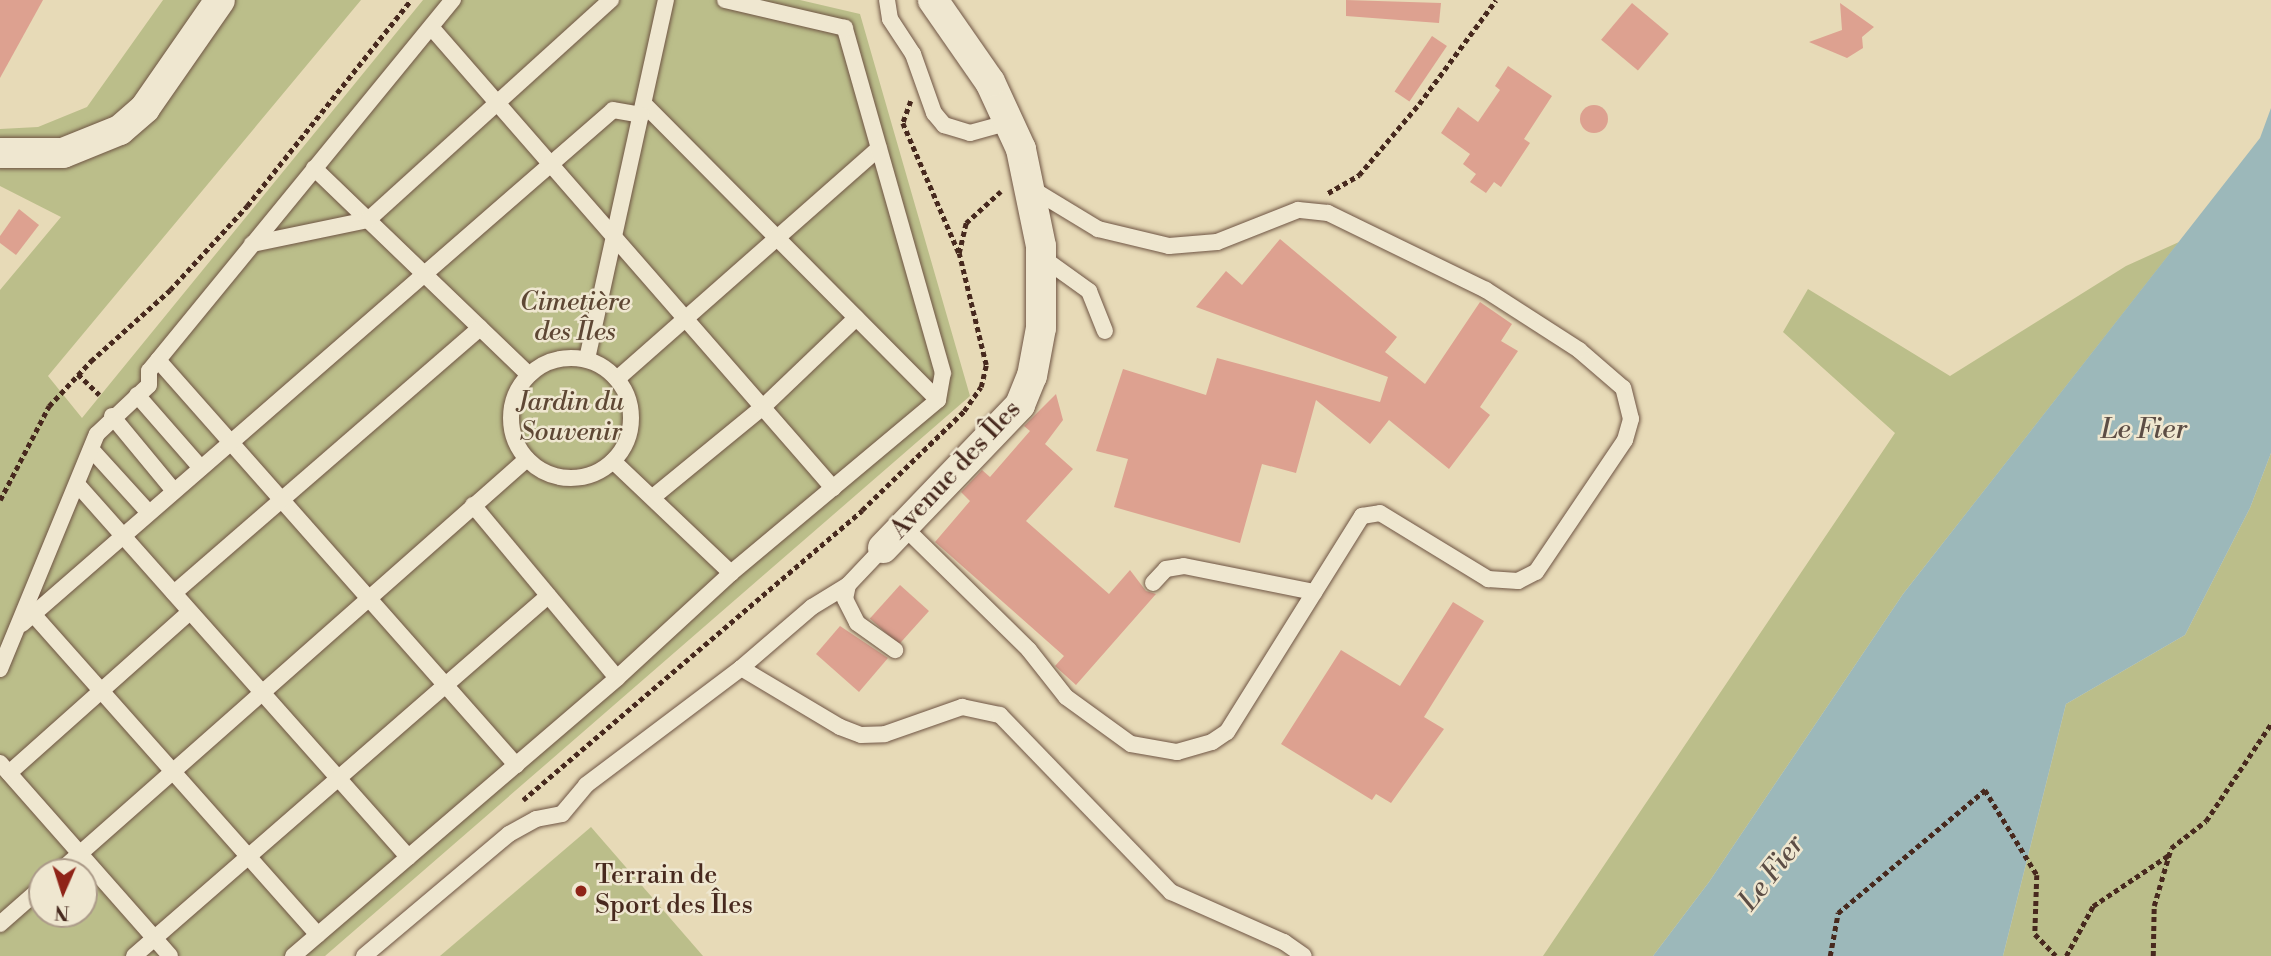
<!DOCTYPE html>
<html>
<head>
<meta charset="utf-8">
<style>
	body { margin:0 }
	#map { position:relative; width:2271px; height:956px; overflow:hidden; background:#e7dab7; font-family:"Libre Bodoni",serif }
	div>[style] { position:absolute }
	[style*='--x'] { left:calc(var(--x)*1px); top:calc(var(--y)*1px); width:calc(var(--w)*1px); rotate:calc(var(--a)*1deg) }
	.green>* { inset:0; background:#bbbe8a }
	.water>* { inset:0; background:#9cb8ba }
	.building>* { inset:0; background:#dda190; transform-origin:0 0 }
	.round { border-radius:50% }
	.path>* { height:4.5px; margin-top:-2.25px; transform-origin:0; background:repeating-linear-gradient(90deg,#47291e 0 5px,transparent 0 8.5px) }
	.roads { filter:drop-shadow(0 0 2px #6f5544) drop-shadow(0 0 2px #6f5544) }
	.service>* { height:16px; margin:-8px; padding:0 8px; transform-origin:8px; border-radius:8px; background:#efe7d0 }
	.service>.ring { margin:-8px; padding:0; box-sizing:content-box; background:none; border:16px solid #efe7d0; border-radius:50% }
	.minor>* { height:30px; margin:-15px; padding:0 15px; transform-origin:15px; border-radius:15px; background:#efe7d0 }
	.dots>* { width:19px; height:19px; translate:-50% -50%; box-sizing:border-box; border:4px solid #efe7d0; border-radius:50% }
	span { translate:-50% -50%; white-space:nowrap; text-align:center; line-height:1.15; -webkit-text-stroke:5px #efe7d0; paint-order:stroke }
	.park-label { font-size:26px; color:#5e4734; font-style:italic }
	.street-label { font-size:26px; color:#47291e }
	.poi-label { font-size:26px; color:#47291e }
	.left { translate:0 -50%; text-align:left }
	.water-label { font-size:28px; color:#5c4d45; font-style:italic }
	.north { position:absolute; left:28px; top:858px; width:70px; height:70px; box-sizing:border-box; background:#efe7d0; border:2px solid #ac9b89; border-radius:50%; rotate:183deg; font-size:19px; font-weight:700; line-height:28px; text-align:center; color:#47291e }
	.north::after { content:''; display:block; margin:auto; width:24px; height:32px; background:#8f2418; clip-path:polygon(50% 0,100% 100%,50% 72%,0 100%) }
</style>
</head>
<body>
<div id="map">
	<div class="green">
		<i style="clip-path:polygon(evenodd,163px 0,361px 0,48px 376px,82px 418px,423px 0,800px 0,860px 14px,970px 396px,325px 956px,0 956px,0 290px,61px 217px,0 186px,0 129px,38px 127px,87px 107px,163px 0,42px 872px,84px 872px,84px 914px,42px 914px,42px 872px)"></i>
		<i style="clip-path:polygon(2179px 242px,1903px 594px,1709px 882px,1653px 956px,1543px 956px,1895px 433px,1783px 332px,1808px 289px,1950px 376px,2126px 266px)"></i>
		<i style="clip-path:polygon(2271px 453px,2271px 956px,2003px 956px,2066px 704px,2185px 635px,2250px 508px)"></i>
		<i style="clip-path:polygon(591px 827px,703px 956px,440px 956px)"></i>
	</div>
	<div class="water">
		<i style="clip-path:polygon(2271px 108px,2271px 453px,2250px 508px,2185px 635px,2066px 704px,2003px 956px,1653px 956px,1709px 882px,1903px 594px,2260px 138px)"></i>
	</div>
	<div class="building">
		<i style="clip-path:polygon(0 0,43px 0,0 78px)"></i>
		<i style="clip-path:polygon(1346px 0,1441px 3px,1439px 23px,1346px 16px)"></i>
		<i style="left:1632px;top:3px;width:48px;height:48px;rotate:40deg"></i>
		<i style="clip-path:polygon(1840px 3px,1874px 27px,1862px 37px,1863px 48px,1847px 58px,1809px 42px,1842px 30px)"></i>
		<i style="left:1432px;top:36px;width:18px;height:67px;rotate:34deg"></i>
		<i style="clip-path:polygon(1508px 66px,1552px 96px,1524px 139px,1530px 143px,1501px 187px,1494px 182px,1486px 193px,1470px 182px,1476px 174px,1463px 164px,1470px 154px,1441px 133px,1458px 107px,1478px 122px,1500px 90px,1495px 86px)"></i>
		<i class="round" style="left:1580px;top:105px;width:28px;height:28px"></i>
		<i style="clip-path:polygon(19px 209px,39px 225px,16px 255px,0 243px,0 236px)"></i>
		<i style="clip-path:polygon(1280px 239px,1397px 337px,1385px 352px,1425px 384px,1480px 302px,1512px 324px,1501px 341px,1518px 351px,1480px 407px,1490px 415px,1449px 469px,1389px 420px,1370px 444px,1316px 400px,1296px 473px,1262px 464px,1240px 543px,1114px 507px,1128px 459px,1096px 451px,1123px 369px,1206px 395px,1217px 358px,1380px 402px,1388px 377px,1196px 307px,1226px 271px,1242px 285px)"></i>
		<i style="clip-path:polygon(1056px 394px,1063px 420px,1045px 444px,1073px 469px,1026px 521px,1109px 594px,1130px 570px,1146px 591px,1156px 594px,1076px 685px,1055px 666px,1064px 656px,935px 542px,970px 501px,961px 492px,982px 470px,990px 477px,1030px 431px,1024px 426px)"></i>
		<i style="left:900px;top:585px;width:39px;height:45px;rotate:42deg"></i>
		<i style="clip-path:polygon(1453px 602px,1484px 621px,1424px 717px,1444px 729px,1391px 803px,1376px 794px,1372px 800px,1281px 744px,1341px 650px,1400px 686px)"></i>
		<i style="clip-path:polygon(840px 626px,888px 658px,859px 692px,816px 654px)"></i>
	</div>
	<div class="path">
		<i style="--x:911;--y:101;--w:23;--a:110"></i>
		<i style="--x:903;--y:123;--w:142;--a:66.7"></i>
		<i style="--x:1328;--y:193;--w:36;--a:-30"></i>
		<i style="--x:1359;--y:175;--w:93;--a:-49.8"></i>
		<i style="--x:1419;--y:104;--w:129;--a:-53.5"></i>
		<i style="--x:78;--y:374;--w:30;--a:44"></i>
		<i style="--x:0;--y:500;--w:106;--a:-62.5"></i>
		<i style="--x:49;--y:406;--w:62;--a:-47"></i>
		<i style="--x:91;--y:361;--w:106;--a:-41.9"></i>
		<i style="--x:170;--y:290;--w:114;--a:-47.5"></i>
		<i style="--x:247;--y:206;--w:263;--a:-51.5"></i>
		<i style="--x:523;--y:800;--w:446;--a:-40.5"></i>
		<i style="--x:862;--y:510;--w:142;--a:-44.1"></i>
		<i style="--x:964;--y:411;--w:29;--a:-55"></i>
		<i style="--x:981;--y:387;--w:23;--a:-77"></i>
		<i style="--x:986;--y:365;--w:115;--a:-103.6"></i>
		<i style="--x:959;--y:253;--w:31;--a:-77"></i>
		<i style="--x:966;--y:223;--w:47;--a:-42.4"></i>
		<i style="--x:1830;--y:956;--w:44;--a:-79.5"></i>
		<i style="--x:1838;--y:913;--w:192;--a:-39.9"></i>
		<i style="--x:1985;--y:790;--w:100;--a:58.5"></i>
		<i style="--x:2037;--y:875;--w:59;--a:91.9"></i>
		<i style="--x:2035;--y:934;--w:30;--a:46"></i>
		<i style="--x:2066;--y:956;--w:57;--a:-61.6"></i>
		<i style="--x:2093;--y:906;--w:92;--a:-33.9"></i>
		<i style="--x:2153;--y:956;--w:50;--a:-88.9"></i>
		<i style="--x:2154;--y:906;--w:60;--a:-73.7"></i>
		<i style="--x:2171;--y:848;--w:44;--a:-37.6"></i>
		<i style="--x:2206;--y:821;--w:117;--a:-56.2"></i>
	</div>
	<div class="roads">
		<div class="service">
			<i style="--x:887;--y:0;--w:19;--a:81"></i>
			<i style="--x:890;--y:19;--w:42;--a:56.7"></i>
			<i style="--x:913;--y:54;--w:63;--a:70.4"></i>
			<i style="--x:934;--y:113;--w:16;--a:50"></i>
			<i style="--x:944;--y:125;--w:27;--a:17"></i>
			<i style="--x:970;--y:133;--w:41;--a:-15.4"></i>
			<i style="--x:431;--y:27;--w:612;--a:48.91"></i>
			<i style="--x:644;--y:104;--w:417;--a:45.2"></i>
			<i style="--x:314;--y:168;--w:298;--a:43.9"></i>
			<i style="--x:252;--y:244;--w:118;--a:-11.7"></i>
			<i style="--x:368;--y:220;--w:328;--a:-42.2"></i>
			<i style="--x:1043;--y:258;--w:57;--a:35.7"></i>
			<i style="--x:1089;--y:291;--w:43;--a:68.2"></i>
			<i class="ring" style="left:511px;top:358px;width:104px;height:104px"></i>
			<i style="--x:587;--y:359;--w:368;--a:-77.6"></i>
			<i style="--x:158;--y:360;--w:541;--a:48.52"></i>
			<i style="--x:617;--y:379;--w:349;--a:-41.4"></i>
			<i style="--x:137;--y:395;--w:97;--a:48.8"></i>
			<i style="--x:112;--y:416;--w:97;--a:50.4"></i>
			<i style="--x:91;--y:449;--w:86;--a:47.8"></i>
			<i style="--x:613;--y:461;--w:163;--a:43.5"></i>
			<i style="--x:77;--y:484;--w:499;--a:48.4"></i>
			<i style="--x:653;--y:497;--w:142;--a:-39.3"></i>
			<i style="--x:763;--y:407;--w:129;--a:-43.7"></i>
			<i style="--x:473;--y:505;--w:225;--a:50.2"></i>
			<i style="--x:904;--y:527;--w:175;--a:44.5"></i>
			<i style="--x:1029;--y:650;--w:60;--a:51.8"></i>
			<i style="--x:1066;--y:697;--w:80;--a:35.9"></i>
			<i style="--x:1131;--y:744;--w:47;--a:9.9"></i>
			<i style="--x:1177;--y:752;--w:36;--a:-16"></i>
			<i style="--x:1212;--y:742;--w:18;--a:-34"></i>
			<i style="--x:1227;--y:732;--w:255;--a:-58"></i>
			<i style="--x:1362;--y:516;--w:18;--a:-9"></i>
			<i style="--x:1380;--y:513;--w:127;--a:31.4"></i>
			<i style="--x:1488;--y:579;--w:30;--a:4"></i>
			<i style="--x:1518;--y:581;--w:20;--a:-27"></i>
			<i style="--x:1536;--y:572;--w:159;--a:-56"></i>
			<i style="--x:1625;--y:440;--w:22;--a:-74"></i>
			<i style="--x:1631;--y:419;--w:32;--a:-104"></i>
			<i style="--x:1623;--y:388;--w:58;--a:-139.2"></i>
			<i style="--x:1579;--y:350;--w:111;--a:-147.2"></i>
			<i style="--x:1486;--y:290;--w:176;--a:-154"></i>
			<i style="--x:1328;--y:213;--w:30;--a:-174"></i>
			<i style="--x:1298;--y:210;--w:87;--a:158.4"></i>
			<i style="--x:1217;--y:242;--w:48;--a:175.2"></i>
			<i style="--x:1169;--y:246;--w:73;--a:-166.5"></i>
			<i style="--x:1098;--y:229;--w:77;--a:-148.8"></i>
			<i style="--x:883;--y:548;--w:51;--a:133.4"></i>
			<i style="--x:848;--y:585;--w:14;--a:102"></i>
			<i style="--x:845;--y:599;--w:27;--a:63"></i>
			<i style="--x:857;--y:623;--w:47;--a:35.4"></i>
			<i style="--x:1153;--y:583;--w:19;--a:-47"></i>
			<i style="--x:1166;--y:569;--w:18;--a:-9"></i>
			<i style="--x:1184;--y:566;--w:133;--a:11.3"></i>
			<i style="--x:174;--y:593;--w:405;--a:-40.9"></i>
			<i style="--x:33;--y:614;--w:429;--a:48.4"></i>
			<i style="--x:22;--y:624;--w:783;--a:-41.01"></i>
			<i style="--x:613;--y:110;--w:29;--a:10"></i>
			<i style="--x:741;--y:668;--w:115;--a:30.8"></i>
			<i style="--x:840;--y:727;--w:22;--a:21"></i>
			<i style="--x:861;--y:735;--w:24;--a:-2"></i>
			<i style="--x:885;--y:734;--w:82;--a:-19.3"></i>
			<i style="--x:962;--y:707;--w:39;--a:12"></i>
			<i style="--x:1000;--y:715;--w:246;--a:46"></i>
			<i style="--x:1171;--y:892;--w:124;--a:23.9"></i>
			<i style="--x:1284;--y:942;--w:24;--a:35"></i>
			<i style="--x:0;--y:669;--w:254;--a:-67.6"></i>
			<i style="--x:97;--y:434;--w:71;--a:-43.3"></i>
			<i style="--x:149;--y:385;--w:14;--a:-90"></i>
			<i style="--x:149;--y:371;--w:480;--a:-50.7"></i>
			<i style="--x:0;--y:763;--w:257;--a:48.6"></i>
			<i style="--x:9;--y:773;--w:242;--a:-41.7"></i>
			<i style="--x:59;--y:872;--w:624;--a:-41.43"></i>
			<i style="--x:0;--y:924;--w:56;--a:-41.4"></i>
			<i style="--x:134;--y:956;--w:549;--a:-41.01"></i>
			<i style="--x:293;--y:956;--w:427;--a:-40.6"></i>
			<i style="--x:617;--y:678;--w:155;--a:-42.6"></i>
			<i style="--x:731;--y:573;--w:270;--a:-39.9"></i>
			<i style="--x:938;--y:400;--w:27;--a:-80"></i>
			<i style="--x:943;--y:373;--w:359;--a:-105.9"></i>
			<i style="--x:845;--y:28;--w:123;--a:-166.9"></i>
			<i style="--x:364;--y:956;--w:189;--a:-40.1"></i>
			<i style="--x:509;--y:834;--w:31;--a:-29"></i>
			<i style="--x:536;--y:819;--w:26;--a:-11"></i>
			<i style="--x:562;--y:814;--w:38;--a:-50"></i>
			<i style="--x:586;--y:785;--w:194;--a:-37"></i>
			<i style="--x:741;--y:668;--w:94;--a:-40.7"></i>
			<i style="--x:812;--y:607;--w:42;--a:-31.4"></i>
		</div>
		<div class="minor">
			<i style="--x:0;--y:153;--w:63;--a:0"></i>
			<i style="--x:63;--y:153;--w:61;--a:-22"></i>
			<i style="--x:120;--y:130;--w:33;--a:-41"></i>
			<i style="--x:145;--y:108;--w:131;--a:-55.2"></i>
			<i style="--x:883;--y:548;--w:198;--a:-46.2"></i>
			<i style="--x:1020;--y:405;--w:31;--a:-68"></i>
			<i style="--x:1032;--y:376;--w:49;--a:-79.4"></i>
			<i style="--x:1041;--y:328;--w:82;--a:-90"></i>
			<i style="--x:1041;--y:246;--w:99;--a:-101.7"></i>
			<i style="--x:1021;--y:149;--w:74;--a:-114.8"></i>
			<i style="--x:990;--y:82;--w:100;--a:-124.8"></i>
		</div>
	</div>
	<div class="dots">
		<i style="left:581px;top:891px;background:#8f2418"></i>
	</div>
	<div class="park-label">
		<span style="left:575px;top:318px">Cimetière<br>des Îles</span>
		<span style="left:571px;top:418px">Jardin du<br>Souvenir</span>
	</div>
	<div class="street-label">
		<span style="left:956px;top:470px;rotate:-47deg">Avenue des Îles</span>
	</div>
	<div class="poi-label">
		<span class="left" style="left:595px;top:891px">Terrain de<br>Sport des Îles</span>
	</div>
	<div class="water-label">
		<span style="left:2144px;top:430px">Le Fier</span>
		<span style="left:1772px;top:873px;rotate:-52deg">Le Fier</span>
	</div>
	<div class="north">N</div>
</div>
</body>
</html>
